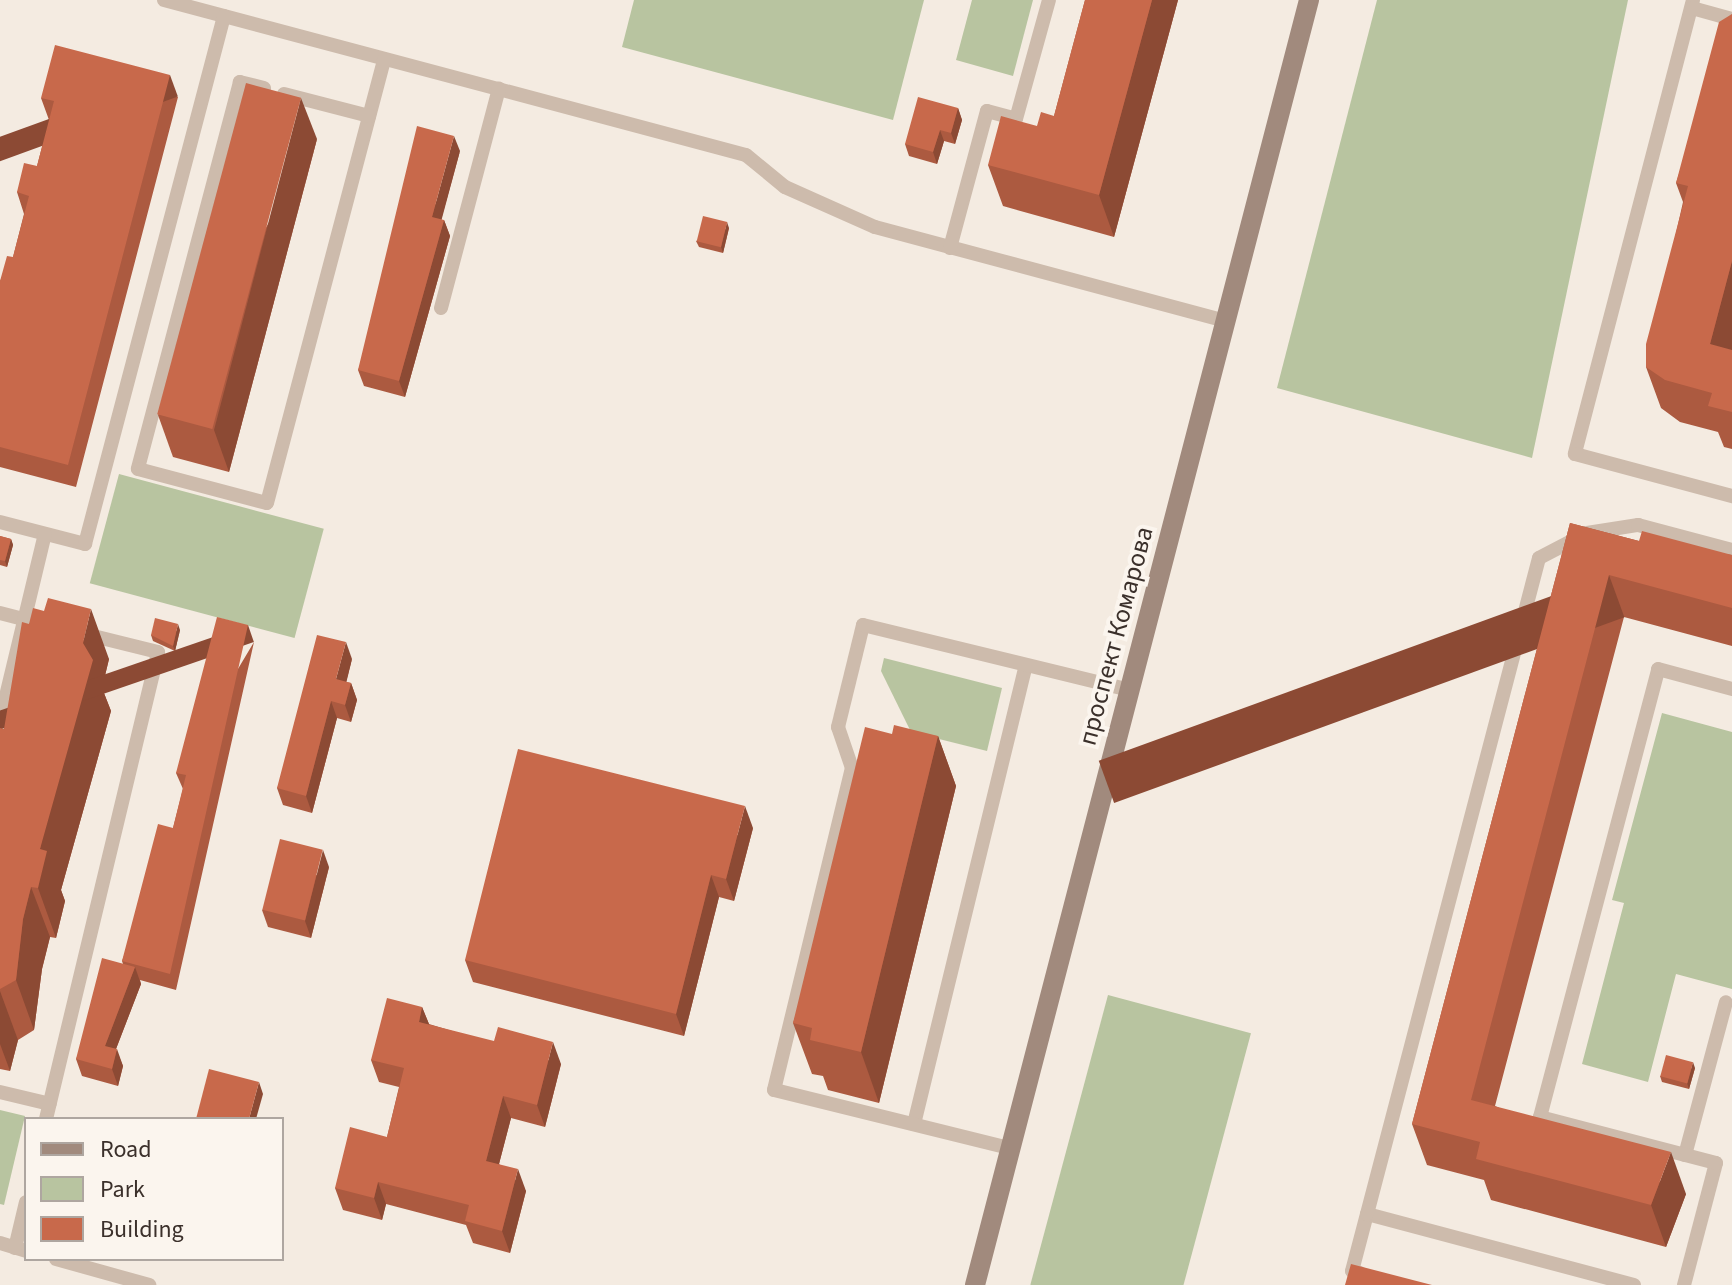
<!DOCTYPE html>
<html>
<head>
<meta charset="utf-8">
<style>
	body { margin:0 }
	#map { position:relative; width:1732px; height:1285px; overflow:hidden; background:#f4ebe1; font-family:"Source Sans 3",sans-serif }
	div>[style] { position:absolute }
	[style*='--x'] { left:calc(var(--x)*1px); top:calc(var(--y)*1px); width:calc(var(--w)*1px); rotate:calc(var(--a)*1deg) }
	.green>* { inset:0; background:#b8c4a0; transform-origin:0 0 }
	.service>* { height:14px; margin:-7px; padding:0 7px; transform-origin:7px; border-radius:7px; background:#cdbbac }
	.secondary>* { height:20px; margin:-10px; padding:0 10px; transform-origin:10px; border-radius:10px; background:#a18a7d }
	.wall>* { inset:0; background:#ac5a40 }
	.shaded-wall>* { inset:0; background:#8c4a34; transform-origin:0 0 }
	.building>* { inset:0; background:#c8694b; transform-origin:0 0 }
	span { translate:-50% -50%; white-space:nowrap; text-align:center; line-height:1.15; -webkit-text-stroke:8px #fbf5ee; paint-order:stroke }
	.street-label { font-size:26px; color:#3b302b }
	.legend { position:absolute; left:24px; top:1117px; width:260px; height:144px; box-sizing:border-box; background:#fbf5ee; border:2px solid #aea6a0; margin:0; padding:10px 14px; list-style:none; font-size:24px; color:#3b302b }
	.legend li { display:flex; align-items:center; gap:16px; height:40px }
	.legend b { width:40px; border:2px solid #aea6a0 }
</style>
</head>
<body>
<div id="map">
	<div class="green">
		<i style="clip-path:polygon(634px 0,924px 0,893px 120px,622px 47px)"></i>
		<i style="clip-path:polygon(972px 0,1033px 0,1013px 76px,956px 60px)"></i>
		<i style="clip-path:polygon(1377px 0,1628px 0,1532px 458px,1277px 388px)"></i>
		<i style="left:119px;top:474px;width:212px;height:113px;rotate:15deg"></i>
		<i style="clip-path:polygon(884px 658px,1002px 688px,987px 751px,911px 732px,881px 671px)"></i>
		<i style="clip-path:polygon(1662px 713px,1732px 732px,1732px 989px,1676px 974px,1648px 1082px,1582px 1064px,1624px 903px,1612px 900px)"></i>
		<i style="left:1108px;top:995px;width:148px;height:300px;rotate:15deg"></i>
		<i style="clip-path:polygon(0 1110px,25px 1116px,4px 1205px,0 1204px)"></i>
	</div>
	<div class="service">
		<i style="--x:164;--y:0;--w:602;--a:14.91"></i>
		<i style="--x:746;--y:155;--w:50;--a:39.4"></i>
		<i style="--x:785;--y:187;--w:98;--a:24"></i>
		<i style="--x:875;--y:227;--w:363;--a:15"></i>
		<i style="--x:1693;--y:0;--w:469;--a:104.6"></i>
		<i style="--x:1575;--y:454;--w:163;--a:15"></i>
		<i style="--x:1692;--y:8;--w:41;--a:15.4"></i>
		<i style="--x:264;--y:88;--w:25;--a:-166"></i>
		<i style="--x:240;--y:82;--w:400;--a:104.8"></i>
		<i style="--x:138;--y:469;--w:133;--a:14.8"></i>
		<i style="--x:267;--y:503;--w:459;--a:-75.2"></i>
		<i style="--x:284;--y:94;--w:88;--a:14.5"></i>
		<i style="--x:950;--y:248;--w:142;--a:-74.9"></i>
		<i style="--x:987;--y:111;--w:30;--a:15"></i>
		<i style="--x:1016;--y:119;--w:123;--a:-74.5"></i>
		<i style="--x:441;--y:308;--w:227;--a:-75.2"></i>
		<i style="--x:0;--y:522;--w:88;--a:14.5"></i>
		<i style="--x:85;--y:544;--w:546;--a:-75.25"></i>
		<i style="--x:0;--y:613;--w:48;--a:14.6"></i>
		<i style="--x:0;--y:721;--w:192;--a:-76.5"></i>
		<i style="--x:0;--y:1092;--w:51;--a:13.5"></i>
		<i style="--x:46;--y:1119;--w:480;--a:-76.5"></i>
		<i style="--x:158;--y:652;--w:75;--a:-166.1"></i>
		<i style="--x:914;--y:1124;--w:472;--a:-76.3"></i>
		<i style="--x:1009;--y:1148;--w:242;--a:-166.1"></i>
		<i style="--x:774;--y:1090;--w:331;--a:-76.4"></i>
		<i style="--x:852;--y:768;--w:43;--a:-108.9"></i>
		<i style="--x:838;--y:727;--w:105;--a:-76.2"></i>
		<i style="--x:863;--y:625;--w:274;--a:13.7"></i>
		<i style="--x:1685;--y:1155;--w:158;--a:-75"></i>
		<i style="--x:0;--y:1243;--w:27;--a:17"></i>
		<i style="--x:15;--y:1248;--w:47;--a:-76.6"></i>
		<i style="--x:56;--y:1259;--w:97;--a:15.6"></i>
		<i style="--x:1360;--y:1273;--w:8;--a:-166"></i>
		<i style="--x:1352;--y:1271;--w:59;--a:-75.3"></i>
		<i style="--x:1634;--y:1285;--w:276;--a:-165.1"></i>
		<i style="--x:1367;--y:1214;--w:678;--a:-75.31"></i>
		<i style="--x:1539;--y:558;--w:54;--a:-27.5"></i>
		<i style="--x:1587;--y:533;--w:52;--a:-8.9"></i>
		<i style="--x:1638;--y:525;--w:97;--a:14.9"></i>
		<i style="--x:1684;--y:1285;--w:126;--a:-75.3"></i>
		<i style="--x:1716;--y:1163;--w:182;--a:-165.4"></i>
		<i style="--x:1540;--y:1117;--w:463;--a:-75.2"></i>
		<i style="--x:1658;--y:669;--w:77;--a:15.1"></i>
	</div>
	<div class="secondary">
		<i style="--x:975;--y:1285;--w:1328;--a:-75.43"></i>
	</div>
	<div class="wall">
		<i style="clip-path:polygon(1085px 0,1178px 0,1114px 237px,1003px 206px,988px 165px,1037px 126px,1054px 116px)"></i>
		<i style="clip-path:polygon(1732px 14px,1732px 449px,1724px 447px,1718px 432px,1680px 422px,1661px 408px,1646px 367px,1683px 202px,1676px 183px)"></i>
		<i style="clip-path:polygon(178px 97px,76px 487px,0 467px,0 281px,13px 257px,24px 214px,17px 192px,37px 166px,49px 120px,41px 98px)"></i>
		<i style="clip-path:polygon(958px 108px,962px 120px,955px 144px,944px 141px,937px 164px,909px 156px,905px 144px)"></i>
		<i style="clip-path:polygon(317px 139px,229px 472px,173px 457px,158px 415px)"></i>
		<i style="clip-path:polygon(460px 151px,441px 220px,444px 220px,450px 236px,405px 397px,364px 386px,358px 370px)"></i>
		<i style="clip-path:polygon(729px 228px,723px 253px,699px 247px,696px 241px)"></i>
		<i style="clip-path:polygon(1570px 523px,1639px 541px,1732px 555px,1732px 646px,1624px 617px,1495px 1106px,1686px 1194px,1666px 1247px,1491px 1200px,1484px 1180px,1427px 1165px,1412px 1124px)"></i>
		<i style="clip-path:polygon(0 536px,11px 539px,13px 545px,7px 567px,0 565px)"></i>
		<i style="clip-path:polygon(44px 611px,109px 659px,102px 688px,111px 711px,61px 890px,65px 901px,56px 938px,50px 937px,42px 969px,34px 1030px,18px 1040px,10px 1071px,0 1069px,0 728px,4px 729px,29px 624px)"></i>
		<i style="clip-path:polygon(180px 630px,175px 651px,153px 641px,151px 635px)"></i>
		<i style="clip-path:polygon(254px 642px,176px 990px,140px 980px,141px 984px,116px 1049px,123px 1066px,118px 1086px,82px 1076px,76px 1059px,123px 964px,122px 961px,173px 828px,183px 789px,176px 773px)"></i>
		<i style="clip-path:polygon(352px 659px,346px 682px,351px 683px,357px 700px,351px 722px,337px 718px,312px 813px,283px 805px,277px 788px)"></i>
		<i style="clip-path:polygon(892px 734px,938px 736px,956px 786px,879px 1103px,828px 1090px,823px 1076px,812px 1074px,793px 1023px)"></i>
		<i style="clip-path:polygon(753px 828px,734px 901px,719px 897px,684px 1036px,473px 982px,465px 960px)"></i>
		<i style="clip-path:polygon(329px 867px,311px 938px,268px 927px,262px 910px)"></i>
		<i style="clip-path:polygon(422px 1007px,429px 1024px,561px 1064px,545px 1127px,511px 1118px,499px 1164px,526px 1191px,510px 1253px,473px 1243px,466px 1225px,386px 1204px,382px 1220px,343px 1210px,335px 1188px,387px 1137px,399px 1087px,379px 1082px,371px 1060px)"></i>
		<i style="clip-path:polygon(1695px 1068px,1689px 1089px,1662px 1082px,1660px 1076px)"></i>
	</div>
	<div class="shaded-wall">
		<i style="clip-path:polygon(1152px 0,1178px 0,1114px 237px,1099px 195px)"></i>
		<i style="left:170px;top:75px;width:23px;height:403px;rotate:70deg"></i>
		<i style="clip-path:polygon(301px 98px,317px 139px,229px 472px,214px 430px)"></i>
		<i style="clip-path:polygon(958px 108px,962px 120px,955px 144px,951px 133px)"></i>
		<i style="clip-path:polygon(940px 130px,944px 141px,937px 164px,933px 152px)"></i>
		<i style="clip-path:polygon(454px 136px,460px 151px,438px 233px,432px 217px)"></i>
		<i style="clip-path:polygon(444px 220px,450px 236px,405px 397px,399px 381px)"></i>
		<i style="clip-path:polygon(727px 222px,729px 228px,723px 253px,721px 247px)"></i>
		<i style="clip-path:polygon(1732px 261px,1732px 360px,1710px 344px)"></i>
		<i style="clip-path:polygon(11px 539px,13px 545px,7px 567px,5px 561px)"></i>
		<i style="left:1609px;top:575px;width:45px;height:543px;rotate:70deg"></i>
		<i style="clip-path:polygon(91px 609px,109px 659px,102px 688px,111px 711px,61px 890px,65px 901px,56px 938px,38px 888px,40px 849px,83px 643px)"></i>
		<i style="clip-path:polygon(178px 624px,180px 630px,175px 651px,173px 646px)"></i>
		<i style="left:248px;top:625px;width:18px;height:358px;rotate:71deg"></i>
		<i style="clip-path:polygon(346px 642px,352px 659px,343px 696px,336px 679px)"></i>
		<i style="clip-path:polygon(351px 683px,357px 700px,351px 722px,345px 705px)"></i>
		<i style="clip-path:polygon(331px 701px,337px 718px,312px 813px,306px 796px)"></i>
		<i style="clip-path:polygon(938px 736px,956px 786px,879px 1103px,861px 1052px)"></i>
		<i style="clip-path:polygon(745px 806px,753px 828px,734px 901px,726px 879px)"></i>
		<i style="clip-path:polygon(323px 850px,329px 867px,311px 938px,305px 921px)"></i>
		<i style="clip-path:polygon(711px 875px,719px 897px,684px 1036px,676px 1014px)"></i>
		<i style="clip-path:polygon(31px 887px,50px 937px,42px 969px,34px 1030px,16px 980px,23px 919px)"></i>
		<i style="clip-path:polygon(135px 967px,141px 984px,111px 1062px,105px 1046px)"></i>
		<i style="clip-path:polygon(0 991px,18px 1040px,10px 1071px,0 1044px)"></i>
		<i style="clip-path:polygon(422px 1007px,431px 1029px,419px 1022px)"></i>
		<i style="clip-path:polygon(553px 1042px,561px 1064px,545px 1127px,537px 1105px)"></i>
		<i style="clip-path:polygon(117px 1049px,123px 1066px,118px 1086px,112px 1069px)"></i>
		<i style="clip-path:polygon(1693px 1062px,1695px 1068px,1689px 1089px,1687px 1083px)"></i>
		<i style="clip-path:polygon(259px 1082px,263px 1094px,256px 1119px,249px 1119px)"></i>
		<i style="clip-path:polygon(503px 1096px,511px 1118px,494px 1183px,486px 1161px)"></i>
		<i style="clip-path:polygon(1671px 1152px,1686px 1194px,1666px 1247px,1651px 1205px)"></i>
		<i style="clip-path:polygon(518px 1169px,526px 1191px,510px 1253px,502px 1231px)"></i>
		<i style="clip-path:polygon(378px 1182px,386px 1204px,382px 1220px,374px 1198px)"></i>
	</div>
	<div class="building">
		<i style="clip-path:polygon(1085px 0,1152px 0,1099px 195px,988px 165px,1001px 116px,1037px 126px,1041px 112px,1054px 116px)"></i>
		<i style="clip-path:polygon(1732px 14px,1732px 261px,1710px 344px,1732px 350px,1732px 412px,1708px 406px,1712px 393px,1665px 380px,1646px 367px,1646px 344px,1688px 186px,1676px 183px,1719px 22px)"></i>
		<i style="clip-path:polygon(55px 45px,170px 75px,68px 465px,0 447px,0 281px,7px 256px,13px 257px,29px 196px,17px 192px,24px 163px,37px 166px,54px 101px,41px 98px)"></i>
		<i style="left:246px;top:83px;width:57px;height:343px;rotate:15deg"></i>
		<i style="clip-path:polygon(918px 97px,958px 108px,951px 133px,940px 130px,933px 152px,905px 144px)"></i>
		<i style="clip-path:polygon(417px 126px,454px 136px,432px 217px,444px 220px,399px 381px,358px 370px)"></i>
		<i style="left:703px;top:216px;width:25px;height:26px;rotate:14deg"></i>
		<i style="clip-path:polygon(1570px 523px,1639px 541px,1642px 531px,1732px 555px,1732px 608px,1609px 575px,1471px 1100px,1671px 1152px,1651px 1205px,1476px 1159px,1480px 1142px,1412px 1124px)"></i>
		<i style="clip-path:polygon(0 536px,11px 539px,5px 561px,0 560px)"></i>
		<i style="clip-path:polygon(48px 598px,91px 609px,83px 643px,93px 660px,40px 849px,47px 851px,38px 888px,31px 887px,23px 919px,16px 980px,0 989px,0 728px,4px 729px,22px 622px,29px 624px,33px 608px,44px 611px)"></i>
		<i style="clip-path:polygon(217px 617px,248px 625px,170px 974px,122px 961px,158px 824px,173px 828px,186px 775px,176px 773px)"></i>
		<i style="clip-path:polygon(155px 618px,178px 624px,173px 646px,151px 635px)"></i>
		<i style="clip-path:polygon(317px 635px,346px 642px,336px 679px,351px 683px,345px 705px,331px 701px,306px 796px,277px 788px)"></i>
		<i style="clip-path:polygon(894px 725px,938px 736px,861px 1052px,810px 1040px,812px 1028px,793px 1023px,865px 727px,892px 734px)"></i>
		<i style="clip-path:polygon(518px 749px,745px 806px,726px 879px,711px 875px,676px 1014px,465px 960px)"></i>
		<i style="left:280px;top:839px;width:44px;height:73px;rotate:14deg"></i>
		<i style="clip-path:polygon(102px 958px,135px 967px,105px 1046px,117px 1049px,112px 1069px,76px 1059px)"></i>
		<i style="clip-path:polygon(387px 998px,422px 1007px,419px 1022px,494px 1041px,498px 1027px,553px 1042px,537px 1105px,503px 1096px,486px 1161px,518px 1169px,502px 1231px,465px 1221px,469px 1205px,378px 1182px,374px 1198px,335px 1188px,350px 1127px,387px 1137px,404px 1068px,371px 1060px)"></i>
		<i style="left:1666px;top:1055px;width:28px;height:22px;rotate:15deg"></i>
		<i style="clip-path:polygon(209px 1069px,259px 1082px,249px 1119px,196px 1119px)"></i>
		<i style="clip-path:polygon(1351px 1264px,1432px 1285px,1345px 1285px)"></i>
	</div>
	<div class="street-label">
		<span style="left:1116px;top:636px;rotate:-75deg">проспект Комарова</span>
	</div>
	<ul class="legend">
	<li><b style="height:10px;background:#a18a7d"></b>Road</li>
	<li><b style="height:22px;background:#b8c4a0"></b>Park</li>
	<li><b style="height:22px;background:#c8694b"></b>Building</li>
	</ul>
</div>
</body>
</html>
